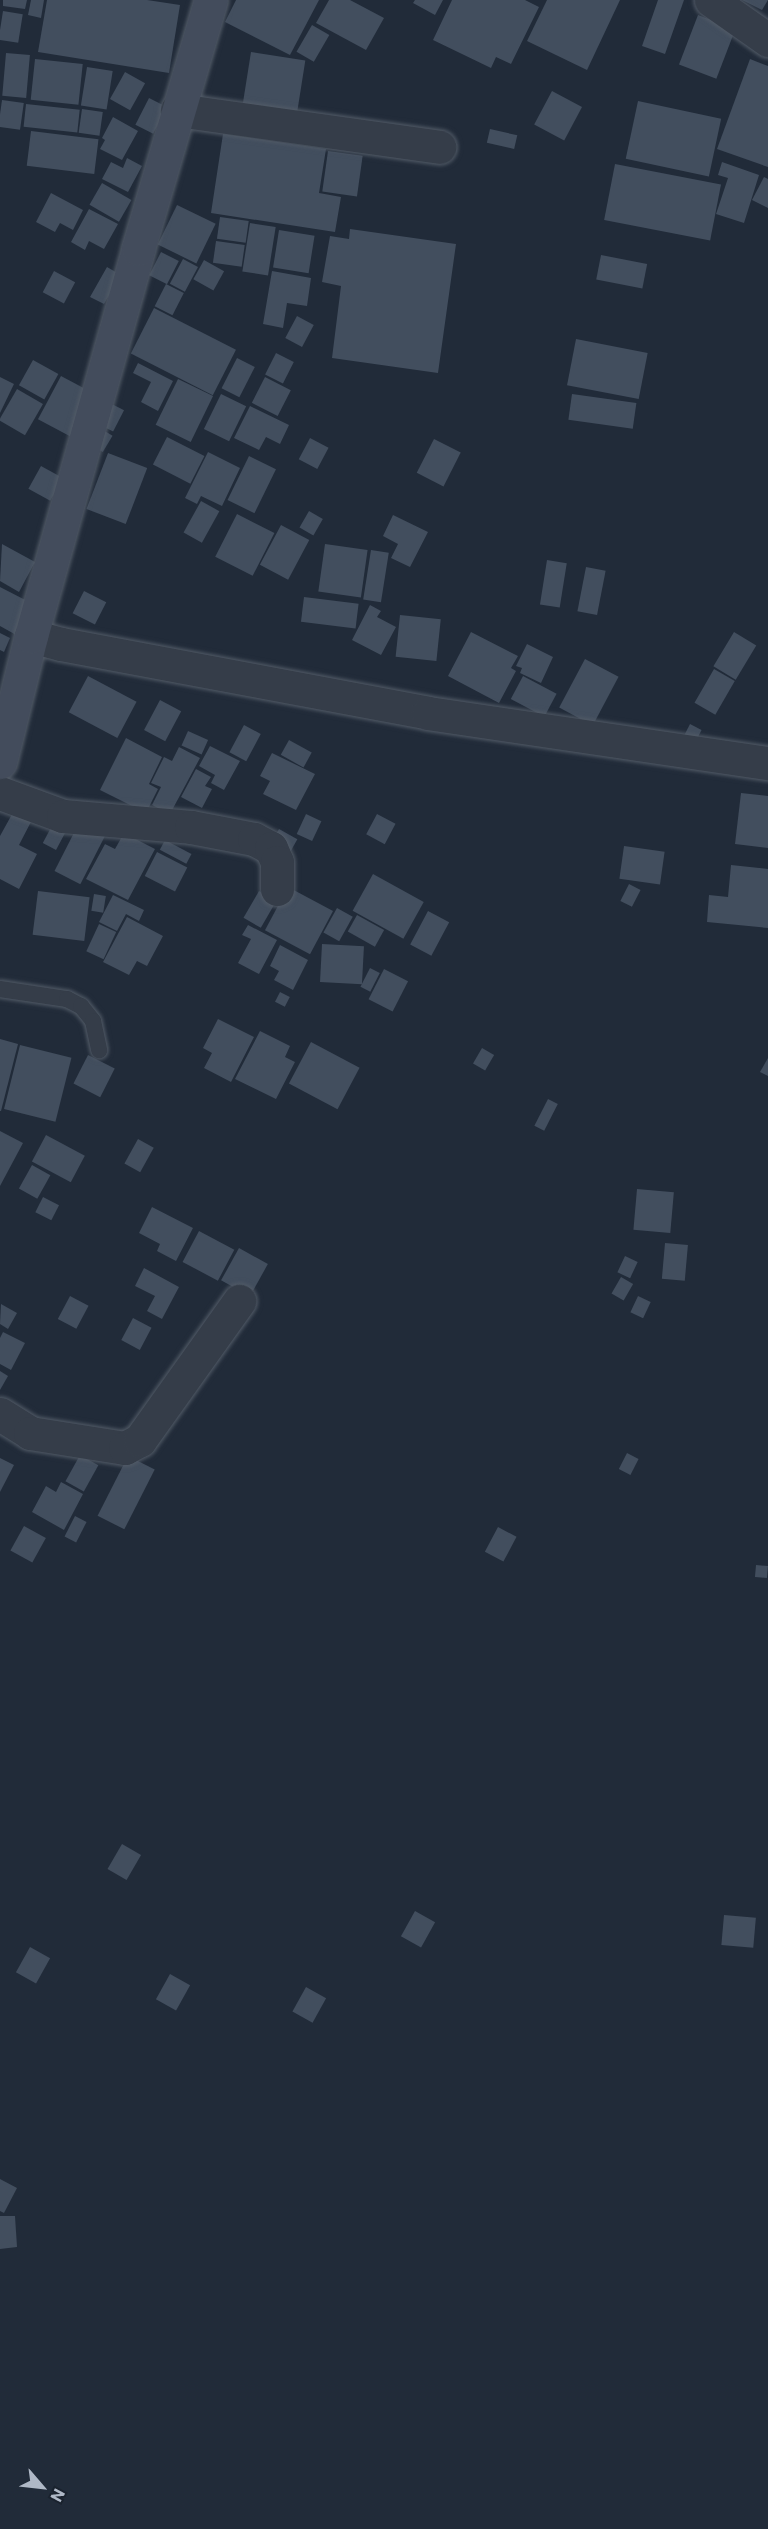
<!DOCTYPE html>
<html>
<head>
<meta charset="utf-8">
<style>
	body { margin:0 }
	#map { position:relative; width:768px; height:2529px; overflow:hidden; background:#212b39; font-family:Commissioner,sans-serif }
	div>[style] { position:absolute }
	[style*='--x'] { left:calc(var(--x)*1px); top:calc(var(--y)*1px); width:calc(var(--w)*1px); rotate:calc(var(--a)*1deg) }
	.building>* { inset:0; background:#424e5e; transform-origin:0 0 }
	.roads { filter:drop-shadow(0 0 2px #525b67) drop-shadow(0 0 2px #525b67) }
	.service>* { height:16px; margin:-8px; padding:0 8px; transform-origin:8px; border-radius:8px; background:#353d49 }
	.minor>* { height:33px; margin:-16.5px; padding:0 16.5px; transform-origin:16.5px; border-radius:16.5px; background:#353d49 }
	.secondary>* { height:33px; margin:-16.5px; padding:0 16.5px; transform-origin:16.5px; border-radius:16.5px; background:#434c5c }
	span { translate:-50% -50%; white-space:nowrap; text-align:center; line-height:1.15; -webkit-text-stroke:4.5px #1a222e; paint-order:stroke }
	.north { position:absolute; left:12px; top:2457px; width:60px; height:60px; -webkit-text-stroke:4px #1a222e; paint-order:stroke; rotate:118deg; font-size:16px; font-weight:700; line-height:24px; text-align:center; color:#afb8c6 }
	.north::after { content:''; display:block; margin:auto; width:21px; height:27px; background:#afb8c6; clip-path:polygon(50% 0,100% 100%,50% 72%,0 100%) }
</style>
</head>
<body>
<div id="map">
	<div class="building">
		<i style="clip-path:polygon(3px 0,27px 0,25px 9px,3px 6px)"></i>
		<i style="clip-path:polygon(31px 0,44px 0,41px 18px,28px 15px)"></i>
		<i style="clip-path:polygon(47px 0,147px 0,180px 5px,169px 73px,38px 52px)"></i>
		<i style="clip-path:polygon(236px 0,319px 0,290px 55px,225px 22px)"></i>
		<i style="clip-path:polygon(329px 0,350px 0,384px 18px,366px 50px,316px 23px)"></i>
		<i style="clip-path:polygon(415px 0,443px 0,435px 15px,413px 3px)"></i>
		<i style="clip-path:polygon(452px 0,525px 0,539px 7px,511px 64px,496px 57px,491px 68px,433px 40px)"></i>
		<i style="clip-path:polygon(547px 0,620px 0,587px 70px,527px 41px)"></i>
		<i style="clip-path:polygon(658px 0,684px 0,665px 54px,642px 46px)"></i>
		<i style="clip-path:polygon(742px 0,768px 0,762px 10px)"></i>
		<i style="left:3px;top:11px;width:20px;height:29px;rotate:9deg"></i>
		<i style="left:698px;top:15px;width:40px;height:53px;rotate:21deg"></i>
		<i style="left:312px;top:25px;width:20px;height:31px;rotate:30deg"></i>
		<i style="left:251px;top:52px;width:55px;height:55px;rotate:9deg"></i>
		<i style="left:6px;top:53px;width:24px;height:43px;rotate:5deg"></i>
		<i style="left:35px;top:59px;width:48px;height:41px;rotate:6deg"></i>
		<i style="clip-path:polygon(750px 59px,768px 66px,768px 167px,717px 149px)"></i>
		<i style="left:87px;top:67px;width:26px;height:39px;rotate:9deg"></i>
		<i style="left:125px;top:72px;width:23px;height:31px;rotate:29deg"></i>
		<i style="left:552px;top:91px;width:34px;height:38px;rotate:28deg"></i>
		<i style="left:149px;top:98px;width:20px;height:30px;rotate:27deg"></i>
		<i style="left:2px;top:100px;width:22px;height:27px;rotate:8deg"></i>
		<i style="left:638px;top:101px;width:85px;height:59px;rotate:12deg"></i>
		<i style="left:26px;top:104px;width:54px;height:23px;rotate:6deg"></i>
		<i style="left:82px;top:109px;width:21px;height:24px;rotate:8deg"></i>
		<i style="clip-path:polygon(113px 117px,138px 131px,122px 160px,100px 149px,105px 140px,102px 138px)"></i>
		<i style="left:490px;top:129px;width:28px;height:14px;rotate:13deg"></i>
		<i style="left:31px;top:131px;width:68px;height:35px;rotate:7deg"></i>
		<i style="clip-path:polygon(223px 134px,326px 149px,319px 193px,341px 197px,335px 232px,211px 213px)"></i>
		<i style="left:328px;top:151px;width:35px;height:41px;rotate:8deg"></i>
		<i style="clip-path:polygon(127px 158px,142px 166px,128px 192px,102px 179px,111px 162px,123px 168px)"></i>
		<i style="clip-path:polygon(722px 162px,759px 175px,744px 223px,716px 214px,728px 178px,718px 175px)"></i>
		<i style="left:615px;top:164px;width:108px;height:57px;rotate:11deg"></i>
		<i style="clip-path:polygon(764px 177px,768px 179px,768px 208px,752px 200px)"></i>
		<i style="left:102px;top:183px;width:34px;height:25px;rotate:30deg"></i>
		<i style="clip-path:polygon(51px 193px,83px 210px,73px 230px,60px 223px,55px 232px,36px 222px)"></i>
		<i style="left:177px;top:205px;width:43px;height:44px;rotate:26deg"></i>
		<i style="clip-path:polygon(89px 209px,118px 224px,104px 249px,89px 241px,85px 250px,71px 242px)"></i>
		<i style="left:220px;top:217px;width:29px;height:22px;rotate:8deg"></i>
		<i style="left:250px;top:223px;width:26px;height:49px;rotate:9deg"></i>
		<i style="clip-path:polygon(350px 229px,456px 244px,438px 373px,332px 358px,341px 286px,322px 282px,330px 236px,349px 239px)"></i>
		<i style="left:279px;top:230px;width:36px;height:38px;rotate:9deg"></i>
		<i style="left:216px;top:241px;width:29px;height:22px;rotate:8deg"></i>
		<i style="left:161px;top:252px;width:20px;height:26px;rotate:27deg"></i>
		<i style="left:601px;top:255px;width:47px;height:25px;rotate:11deg"></i>
		<i style="left:183px;top:259px;width:17px;height:28px;rotate:28deg"></i>
		<i style="left:204px;top:260px;width:23px;height:22px;rotate:29deg"></i>
		<i style="clip-path:polygon(107px 267px,126px 278px,112px 290px,104px 304px,90px 297px)"></i>
		<i style="left:54px;top:271px;width:24px;height:24px;rotate:28deg"></i>
		<i style="clip-path:polygon(272px 271px,311px 278px,307px 306px,287px 303px,283px 328px,263px 324px)"></i>
		<i style="left:166px;top:284px;width:20px;height:25px;rotate:27deg"></i>
		<i style="left:154px;top:308px;width:92px;height:51px;rotate:27deg"></i>
		<i style="left:297px;top:316px;width:19px;height:25px;rotate:28deg"></i>
		<i style="left:576px;top:339px;width:73px;height:47px;rotate:11deg"></i>
		<i style="left:276px;top:353px;width:20px;height:24px;rotate:27deg"></i>
		<i style="left:237px;top:358px;width:20px;height:34px;rotate:27deg"></i>
		<i style="left:33px;top:360px;width:29px;height:29px;rotate:29deg"></i>
		<i style="clip-path:polygon(138px 363px,173px 381px,158px 411px,141px 402px,151px 382px,133px 373px)"></i>
		<i style="left:61px;top:376px;width:40px;height:49px;rotate:28deg"></i>
		<i style="clip-path:polygon(0 377px,14px 384px,0 413px)"></i>
		<i style="left:265px;top:377px;width:29px;height:29px;rotate:27deg"></i>
		<i style="left:178px;top:379px;width:39px;height:51px;rotate:26deg"></i>
		<i style="left:17px;top:389px;width:30px;height:36px;rotate:30deg"></i>
		<i style="left:221px;top:394px;width:28px;height:39px;rotate:26deg"></i>
		<i style="left:572px;top:394px;width:65px;height:26px;rotate:8deg"></i>
		<i style="left:108px;top:402px;width:18px;height:24px;rotate:27deg"></i>
		<i style="clip-path:polygon(250px 406px,289px 425px,280px 444px,266px 437px,259px 450px,234px 438px)"></i>
		<i style="left:98px;top:427px;width:17px;height:19px;rotate:31deg"></i>
		<i style="left:167px;top:437px;width:42px;height:31px;rotate:27deg"></i>
		<i style="left:310px;top:438px;width:21px;height:24px;rotate:28deg"></i>
		<i style="left:434px;top:439px;width:30px;height:38px;rotate:27deg"></i>
		<i style="clip-path:polygon(208px 452px,240px 468px,222px 506px,201px 496px,197px 504px,185px 498px)"></i>
		<i style="left:108px;top:453px;width:42px;height:60px;rotate:21deg"></i>
		<i style="left:249px;top:456px;width:30px;height:49px;rotate:26deg"></i>
		<i style="left:41px;top:466px;width:25px;height:26px;rotate:29deg"></i>
		<i style="left:201px;top:501px;width:21px;height:36px;rotate:29deg"></i>
		<i style="left:309px;top:511px;width:16px;height:19px;rotate:30deg"></i>
		<i style="left:237px;top:514px;width:42px;height:48px;rotate:27deg"></i>
		<i style="clip-path:polygon(393px 515px,428px 532px,410px 567px,391px 558px,398px 544px,383px 536px)"></i>
		<i style="left:281px;top:525px;width:32px;height:45px;rotate:28deg"></i>
		<i style="clip-path:polygon(2px 544px,35px 562px,19px 592px,0 581px)"></i>
		<i style="left:325px;top:544px;width:43px;height:48px;rotate:8deg"></i>
		<i style="left:371px;top:550px;width:18px;height:50px;rotate:9deg"></i>
		<i style="left:547px;top:560px;width:20px;height:45px;rotate:9deg"></i>
		<i style="left:586px;top:567px;width:20px;height:45px;rotate:11deg"></i>
		<i style="clip-path:polygon(0 587px,35px 605px,18px 636px,0 626px)"></i>
		<i style="left:84px;top:591px;width:25px;height:25px;rotate:27deg"></i>
		<i style="left:304px;top:597px;width:55px;height:25px;rotate:7deg"></i>
		<i style="clip-path:polygon(370px 605px,381px 611px,377px 617px,396px 627px,381px 655px,352px 640px)"></i>
		<i style="left:400px;top:615px;width:41px;height:42px;rotate:6deg"></i>
		<i style="clip-path:polygon(471px 632px,518px 656px,511px 668px,516px 671px,499px 703px,448px 676px)"></i>
		<i style="left:734px;top:632px;width:26px;height:40px;rotate:31deg"></i>
		<i style="clip-path:polygon(0 633px,10px 638px,4px 652px,0 650px)"></i>
		<i style="clip-path:polygon(527px 644px,553px 657px,541px 683px,520px 673px,522px 668px,516px 666px)"></i>
		<i style="left:585px;top:659px;width:38px;height:55px;rotate:28deg"></i>
		<i style="left:714px;top:669px;width:24px;height:39px;rotate:30deg"></i>
		<i style="left:88px;top:676px;width:55px;height:41px;rotate:28deg"></i>
		<i style="left:523px;top:676px;width:38px;height:26px;rotate:28deg"></i>
		<i style="left:160px;top:700px;width:24px;height:34px;rotate:28deg"></i>
		<i style="left:690px;top:724px;width:13px;height:19px;rotate:27deg"></i>
		<i style="left:244px;top:725px;width:19px;height:31px;rotate:28deg"></i>
		<i style="left:188px;top:731px;width:22px;height:16px;rotate:24deg"></i>
		<i style="clip-path:polygon(126px 738px,162px 757px,149px 784px,158px 789px,146px 813px,100px 790px)"></i>
		<i style="left:289px;top:740px;width:26px;height:17px;rotate:29deg"></i>
		<i style="clip-path:polygon(210px 746px,240px 761px,224px 790px,211px 783px,215px 775px,199px 766px)"></i>
		<i style="clip-path:polygon(179px 747px,200px 758px,170px 814px,152px 805px,161px 787px,151px 783px,164px 757px,172px 761px)"></i>
		<i style="clip-path:polygon(272px 753px,315px 774px,296px 810px,263px 794px,270px 781px,260px 776px)"></i>
		<i style="clip-path:polygon(196px 769px,211px 777px,205px 786px,212px 789px,202px 808px,181px 797px)"></i>
		<i style="clip-path:polygon(741px 793px,768px 796px,768px 848px,735px 844px)"></i>
		<i style="clip-path:polygon(16px 807px,34px 816px,19px 845px,37px 854px,19px 889px,0 879px,0 836px)"></i>
		<i style="left:306px;top:814px;width:17px;height:22px;rotate:25deg"></i>
		<i style="left:377px;top:814px;width:21px;height:23px;rotate:28deg"></i>
		<i style="left:55px;top:820px;width:15px;height:26px;rotate:28deg"></i>
		<i style="left:79px;top:823px;width:29px;height:54px;rotate:27deg"></i>
		<i style="left:279px;top:829px;width:21px;height:17px;rotate:29deg"></i>
		<i style="clip-path:polygon(124px 833px,155px 849px,128px 900px,86px 879px,105px 844px,115px 849px)"></i>
		<i style="left:165px;top:840px;width:30px;height:11px;rotate:28deg"></i>
		<i style="left:624px;top:846px;width:41px;height:33px;rotate:8deg"></i>
		<i style="left:157px;top:852px;width:34px;height:27px;rotate:27deg"></i>
		<i style="clip-path:polygon(731px 865px,768px 869px,768px 928px,707px 922px,709px 895px,728px 897px)"></i>
		<i style="left:373px;top:874px;width:58px;height:42px;rotate:29deg"></i>
		<i style="left:629px;top:884px;width:13px;height:19px;rotate:27deg"></i>
		<i style="left:288px;top:887px;width:51px;height:49px;rotate:28deg"></i>
		<i style="left:38px;top:891px;width:52px;height:44px;rotate:7deg"></i>
		<i style="left:259px;top:891px;width:20px;height:31px;rotate:30deg"></i>
		<i style="left:94px;top:894px;width:12px;height:17px;rotate:9deg"></i>
		<i style="clip-path:polygon(113px 895px,144px 910px,139px 921px,126px 914px,117px 931px,99px 922px)"></i>
		<i style="left:337px;top:908px;width:18px;height:28px;rotate:29deg"></i>
		<i style="left:428px;top:911px;width:24px;height:38px;rotate:28deg"></i>
		<i style="left:357px;top:915px;width:31px;height:19px;rotate:29deg"></i>
		<i style="clip-path:polygon(127px 917px,163px 936px,147px 966px,137px 961px,129px 975px,103px 962px)"></i>
		<i style="left:99px;top:924px;width:19px;height:30px;rotate:25deg"></i>
		<i style="clip-path:polygon(248px 925px,277px 940px,259px 974px,238px 963px,251px 939px,242px 935px)"></i>
		<i style="left:322px;top:944px;width:42px;height:38px;rotate:3deg"></i>
		<i style="clip-path:polygon(280px 945px,308px 960px,293px 990px,274px 980px,279px 971px,270px 966px)"></i>
		<i style="left:370px;top:968px;width:11px;height:21px;rotate:27deg"></i>
		<i style="left:384px;top:969px;width:27px;height:34px;rotate:27deg"></i>
		<i style="left:280px;top:992px;width:11px;height:11px;rotate:27deg"></i>
		<i style="clip-path:polygon(218px 1019px,254px 1037px,231px 1082px,204px 1068px,212px 1053px,203px 1048px)"></i>
		<i style="clip-path:polygon(260px 1031px,290px 1046px,285px 1057px,295px 1062px,276px 1099px,235px 1079px)"></i>
		<i style="clip-path:polygon(0 1039px,18px 1044px,1px 1111px,0 1111px)"></i>
		<i style="left:311px;top:1042px;width:55px;height:47px;rotate:28deg"></i>
		<i style="left:20px;top:1045px;width:53px;height:66px;rotate:14deg"></i>
		<i style="left:482px;top:1048px;width:14px;height:18px;rotate:30deg"></i>
		<i style="left:88px;top:1055px;width:30px;height:32px;rotate:27deg"></i>
		<i style="clip-path:polygon(768px 1058px,768px 1076px,760px 1072px)"></i>
		<i style="left:548px;top:1099px;width:11px;height:30px;rotate:27deg"></i>
		<i style="clip-path:polygon(0 1131px,23px 1143px,0 1186px)"></i>
		<i style="left:46px;top:1135px;width:44px;height:30px;rotate:28deg"></i>
		<i style="left:138px;top:1139px;width:18px;height:28px;rotate:29deg"></i>
		<i style="left:32px;top:1165px;width:21px;height:27px;rotate:29deg"></i>
		<i style="left:637px;top:1189px;width:37px;height:41px;rotate:5deg"></i>
		<i style="left:43px;top:1197px;width:18px;height:17px;rotate:27deg"></i>
		<i style="clip-path:polygon(152px 1207px,193px 1228px,176px 1261px,157px 1251px,160px 1244px,139px 1233px)"></i>
		<i style="left:199px;top:1231px;width:40px;height:35px;rotate:28deg"></i>
		<i style="left:665px;top:1243px;width:23px;height:36px;rotate:5deg"></i>
		<i style="left:239px;top:1248px;width:33px;height:37px;rotate:29deg"></i>
		<i style="left:625px;top:1256px;width:14px;height:18px;rotate:25deg"></i>
		<i style="clip-path:polygon(144px 1268px,179px 1287px,162px 1319px,147px 1311px,155px 1296px,135px 1286px)"></i>
		<i style="left:621px;top:1277px;width:14px;height:19px;rotate:30deg"></i>
		<i style="left:70px;top:1296px;width:21px;height:26px;rotate:28deg"></i>
		<i style="left:638px;top:1296px;width:14px;height:18px;rotate:25deg"></i>
		<i style="clip-path:polygon(1px 1304px,17px 1313px,8px 1329px,0 1324px)"></i>
		<i style="left:133px;top:1318px;width:21px;height:25px;rotate:28deg"></i>
		<i style="clip-path:polygon(3px 1332px,25px 1343px,11px 1370px,0 1364px,0 1338px)"></i>
		<i style="clip-path:polygon(0 1371px,8px 1376px,0 1390px)"></i>
		<i style="left:627px;top:1453px;width:13px;height:18px;rotate:27deg"></i>
		<i style="left:80px;top:1455px;width:21px;height:30px;rotate:29deg"></i>
		<i style="left:128px;top:1456px;width:30px;height:67px;rotate:27deg"></i>
		<i style="clip-path:polygon(0 1458px,14px 1465px,0 1492px)"></i>
		<i style="clip-path:polygon(61px 1482px,83px 1494px,64px 1530px,32px 1512px,46px 1486px,56px 1492px)"></i>
		<i style="left:75px;top:1516px;width:13px;height:23px;rotate:27deg"></i>
		<i style="left:24px;top:1526px;width:25px;height:28px;rotate:29deg"></i>
		<i style="left:498px;top:1527px;width:21px;height:28px;rotate:28deg"></i>
		<i style="left:756px;top:1565px;width:12px;height:12px;rotate:5deg"></i>
		<i style="left:122px;top:1844px;width:22px;height:29px;rotate:30deg"></i>
		<i style="left:415px;top:1911px;width:23px;height:29px;rotate:29deg"></i>
		<i style="left:724px;top:1915px;width:32px;height:30px;rotate:5deg"></i>
		<i style="left:30px;top:1947px;width:23px;height:29px;rotate:29deg"></i>
		<i style="left:170px;top:1974px;width:23px;height:29px;rotate:29deg"></i>
		<i style="left:306px;top:1987px;width:23px;height:28px;rotate:29deg"></i>
		<i style="clip-path:polygon(0 2179px,17px 2188px,4px 2213px,0 2211px)"></i>
		<i style="clip-path:polygon(0 2216px,15px 2216px,17px 2247px,0 2249px)"></i>
	</div>
	<div class="roads">
		<div class="service">
			<i style="--x:0;--y:989;--w:68;--a:8.5"></i>
			<i style="--x:67;--y:999;--w:16;--a:27"></i>
			<i style="--x:81;--y:1006;--w:19;--a:51"></i>
			<i style="--x:93;--y:1021;--w:30;--a:78"></i>
		</div>
		<div class="minor">
			<i style="--x:711;--y:0;--w:70;--a:35.1"></i>
			<i style="--x:177;--y:110;--w:265;--a:8"></i>
			<i style="--x:31;--y:636;--w:31;--a:15"></i>
			<i style="--x:61;--y:644;--w:373;--a:10.6"></i>
			<i style="--x:428;--y:713;--w:344;--a:8.4"></i>
			<i style="--x:0;--y:793;--w:67;--a:20.1"></i>
			<i style="--x:63;--y:816;--w:128;--a:4.9"></i>
			<i style="--x:191;--y:827;--w:64;--a:10.8"></i>
			<i style="--x:254;--y:839;--w:19;--a:28"></i>
			<i style="--x:271;--y:848;--w:15;--a:67"></i>
			<i style="--x:277;--y:862;--w:27;--a:90"></i>
			<i style="--x:0;--y:1414;--w:36;--a:32"></i>
			<i style="--x:30;--y:1433;--w:96;--a:9"></i>
			<i style="--x:125;--y:1448;--w:17;--a:-28"></i>
			<i style="--x:140;--y:1440;--w:171;--a:-54.5"></i>
		</div>
		<div class="secondary">
			<i style="--x:0;--y:762;--w:130;--a:-76.2"></i>
			<i style="--x:31;--y:636;--w:402;--a:-74.5"></i>
			<i style="--x:138;--y:249;--w:259;--a:-73.7"></i>
		</div>
	</div>
	<div class="north">N</div>
</div>
</body>
</html>
